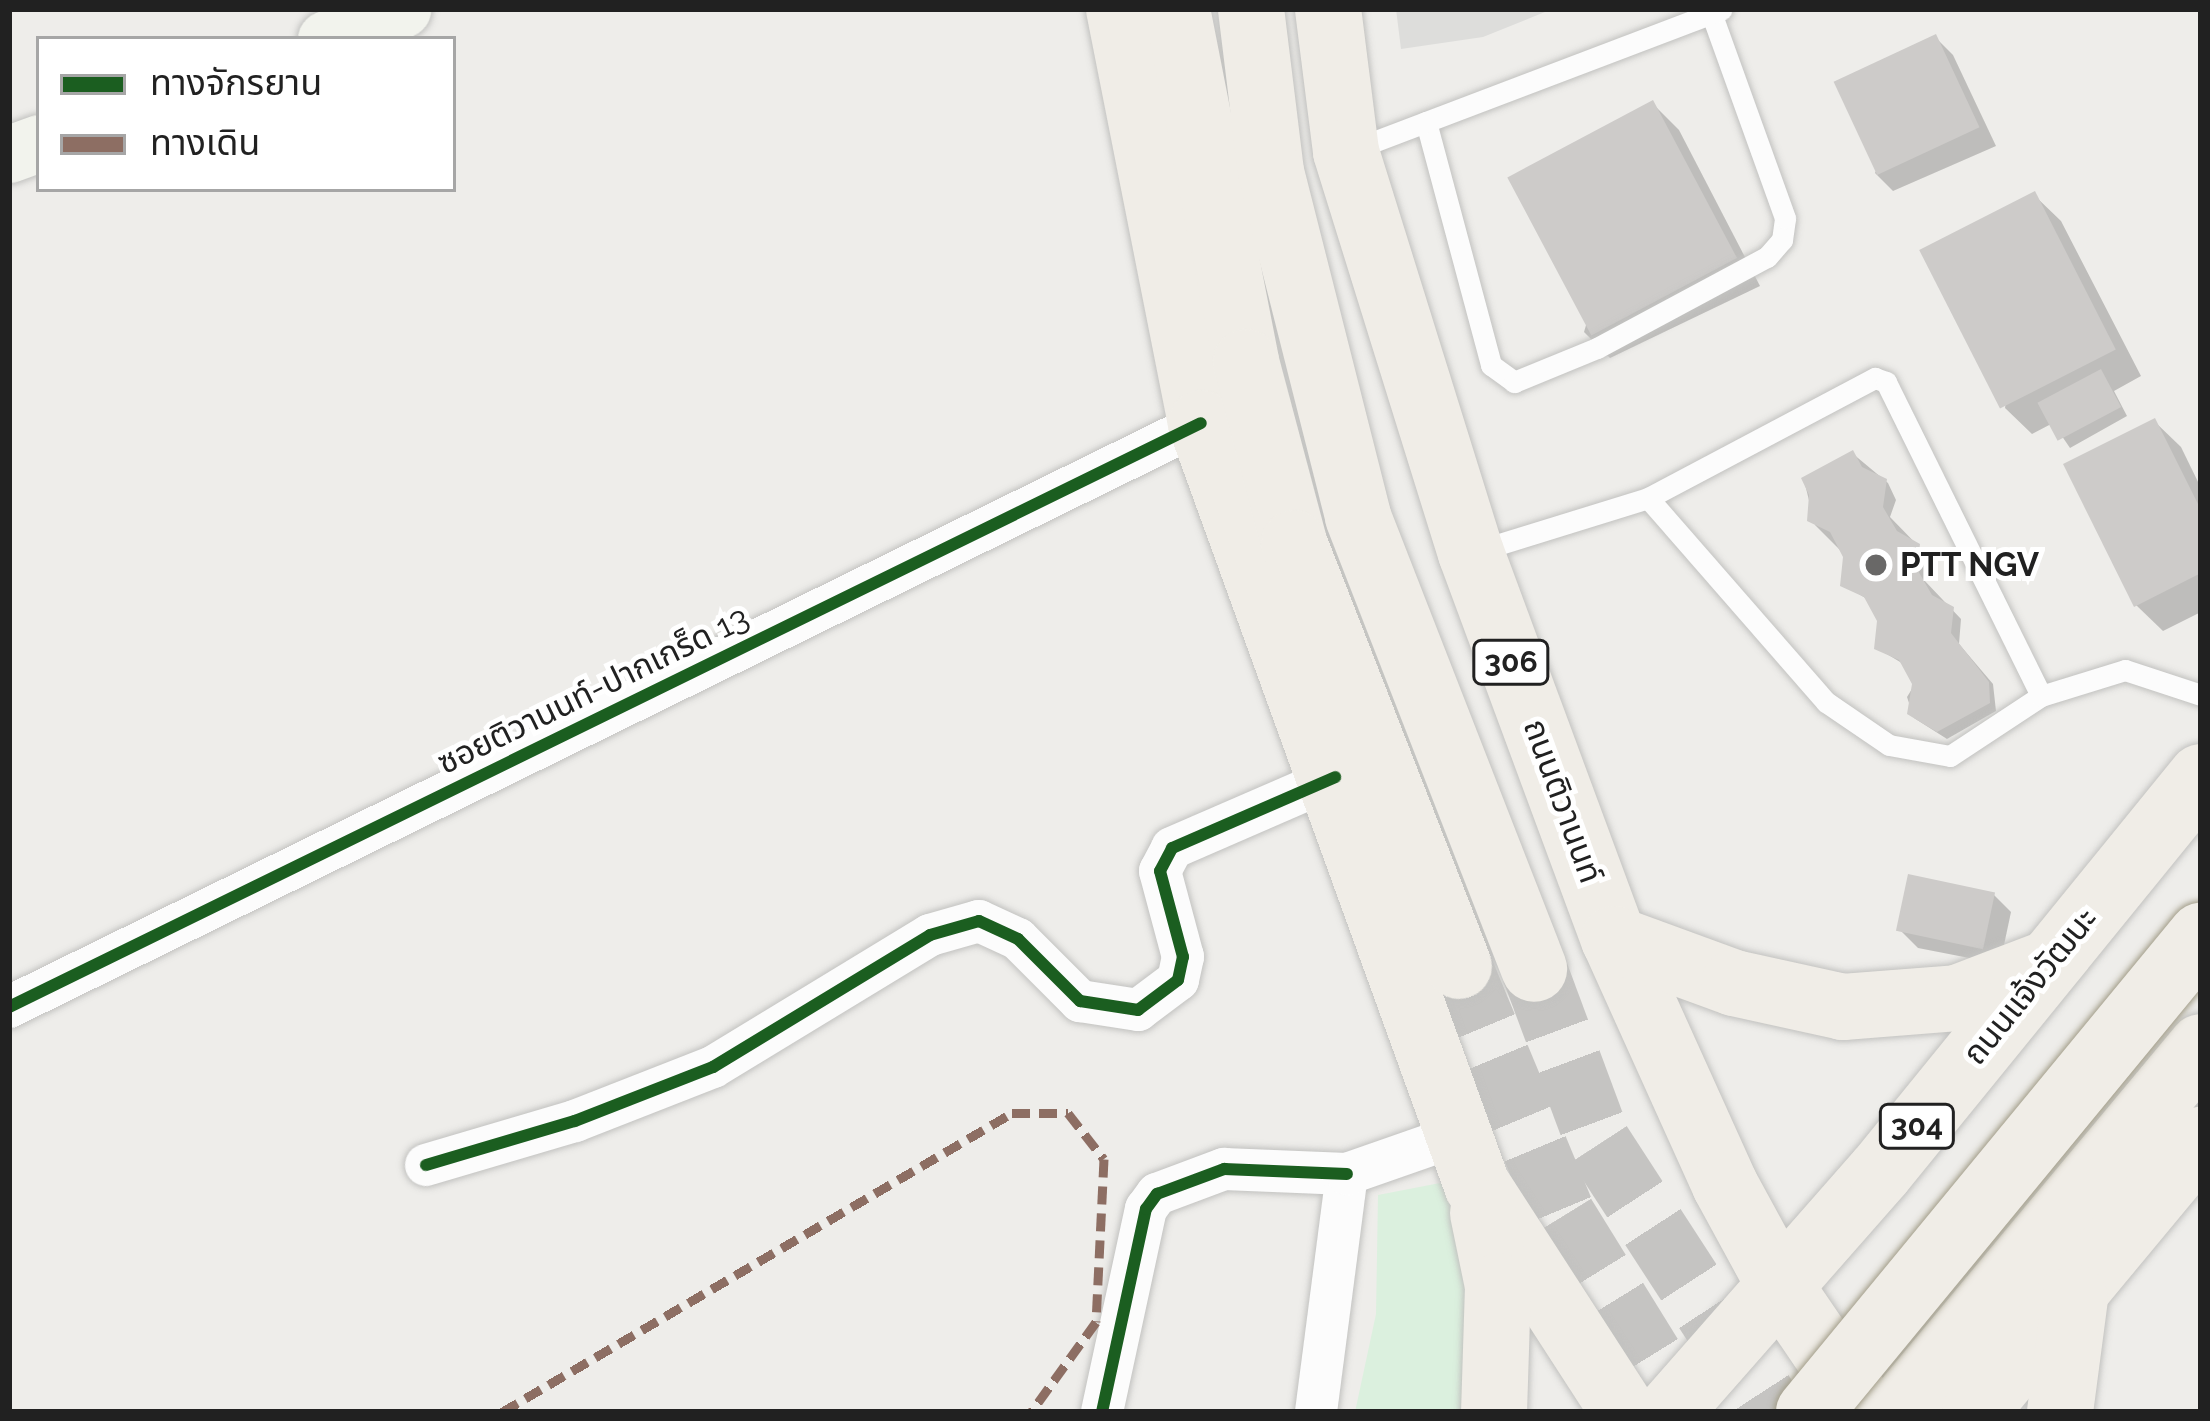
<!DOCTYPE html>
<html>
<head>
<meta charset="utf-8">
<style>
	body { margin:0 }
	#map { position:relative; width:2210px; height:1421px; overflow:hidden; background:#eeedea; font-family:Raleway,"Noto Sans Thai",sans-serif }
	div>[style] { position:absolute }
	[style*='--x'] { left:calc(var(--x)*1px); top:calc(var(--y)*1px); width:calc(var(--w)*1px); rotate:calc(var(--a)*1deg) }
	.residential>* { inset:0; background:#dddddb }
	.park>* { inset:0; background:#dbf0de }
	.shadow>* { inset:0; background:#0003 }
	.building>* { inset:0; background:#cdcbc9; transform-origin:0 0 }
	.primary-tunnel>* { height:66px; margin-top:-33px; transform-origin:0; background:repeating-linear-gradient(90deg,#c5c4c2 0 66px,transparent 0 99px) }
	.roads { filter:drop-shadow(0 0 3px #c2c2c0) drop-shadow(0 0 3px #c2c2c0) }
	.lane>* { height:21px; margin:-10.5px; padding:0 10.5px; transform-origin:10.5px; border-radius:10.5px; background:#fcfcfc }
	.street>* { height:42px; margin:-21px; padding:0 21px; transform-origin:21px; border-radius:21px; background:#fcfcfc }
	.secondary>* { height:57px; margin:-28.5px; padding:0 28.5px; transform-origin:28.5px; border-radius:28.5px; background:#f2f3ed }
	.primary>* { height:66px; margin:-33px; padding:0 33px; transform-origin:33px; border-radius:33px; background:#f0ede7 }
	.bridges { filter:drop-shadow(0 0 3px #a29d89) drop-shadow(0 0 3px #a29d89) }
	.primary-bridge>* { height:66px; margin:-33px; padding:0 33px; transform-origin:33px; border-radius:33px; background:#f0ede7 }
	.quiet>* { height:9px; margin-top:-4.5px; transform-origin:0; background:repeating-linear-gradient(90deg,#8d6e63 0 18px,transparent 0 27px) }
	.cycleway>* { height:12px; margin:-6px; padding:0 6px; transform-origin:6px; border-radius:6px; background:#1b5e20 }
	.dots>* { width:33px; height:33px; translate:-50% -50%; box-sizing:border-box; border:6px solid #fff; border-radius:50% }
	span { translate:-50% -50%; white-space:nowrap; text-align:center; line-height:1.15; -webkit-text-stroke:10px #fff; paint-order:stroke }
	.shield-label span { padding:3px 9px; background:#fff; border:3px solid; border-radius:9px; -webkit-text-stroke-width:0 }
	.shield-label { font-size:30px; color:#212121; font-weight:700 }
	.poi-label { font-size:33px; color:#212121; font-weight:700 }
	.left { translate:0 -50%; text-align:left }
	.street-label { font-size:33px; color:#212121 }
	.frame { position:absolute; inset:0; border:12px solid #212121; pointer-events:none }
	.legend { position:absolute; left:36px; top:36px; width:420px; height:156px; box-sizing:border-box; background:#fff; border:3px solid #a6a6a6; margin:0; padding:15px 21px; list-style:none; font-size:36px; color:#212121 }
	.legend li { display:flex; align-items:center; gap:24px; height:60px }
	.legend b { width:60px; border:3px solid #a6a6a6 }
</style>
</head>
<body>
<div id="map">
	<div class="residential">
		<i style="clip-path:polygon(1396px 9px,1543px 9px,1545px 12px,1483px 37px,1401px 49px)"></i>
	</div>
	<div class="park">
		<i style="clip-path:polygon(1471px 1177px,1475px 1412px,1355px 1412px,1376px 1314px,1378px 1195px)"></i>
	</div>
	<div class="shadow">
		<i style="clip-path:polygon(1935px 37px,1953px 55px,1996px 146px,1893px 191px,1875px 173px)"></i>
		<i style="clip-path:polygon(1652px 103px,1679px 130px,1760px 286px,1610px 358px,1584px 332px)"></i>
		<i style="clip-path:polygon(2034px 195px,2061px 221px,2141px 376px,2114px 391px,2127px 416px,2070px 448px,2053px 423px,2032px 434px,2005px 408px)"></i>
		<i style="clip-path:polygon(2154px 421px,2181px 447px,2201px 488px,2201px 612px,2163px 631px,2136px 605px)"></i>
		<i style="clip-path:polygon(1852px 453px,1888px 483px,1896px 500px,1890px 517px,1927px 555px,1924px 580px,1961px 619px,1959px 644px,1993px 684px,1996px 711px,1947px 739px,1914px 718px,1907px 697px,1915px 684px,1905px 665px,1877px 648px,1881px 620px,1870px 601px,1843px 584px,1846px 556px,1815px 525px,1804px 480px)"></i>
		<i style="clip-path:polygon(1993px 894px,2011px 912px,2000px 964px,1918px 948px,1900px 930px)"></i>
	</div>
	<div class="building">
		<i style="left:1936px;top:34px;width:103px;height:113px;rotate:65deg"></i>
		<i style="left:1653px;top:100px;width:179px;height:165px;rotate:62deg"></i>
		<i style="left:2035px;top:191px;width:178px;height:130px;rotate:63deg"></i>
		<i style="left:2101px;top:369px;width:43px;height:72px;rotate:62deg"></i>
		<i style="clip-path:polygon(2155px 418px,2201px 510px,2201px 573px,2134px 607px,2063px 464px)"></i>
		<i style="clip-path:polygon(1853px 450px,1862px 467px,1887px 479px,1883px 507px,1897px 531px,1920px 544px,1917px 569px,1932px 595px,1954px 607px,1951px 633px,1989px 682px,1990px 703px,1937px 732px,1907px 714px,1912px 684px,1899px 660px,1874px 649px,1877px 621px,1864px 597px,1840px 586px,1843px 557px,1830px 532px,1807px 521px,1809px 495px,1801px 478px)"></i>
		<i style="left:1908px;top:874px;width:89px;height:58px;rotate:12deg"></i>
	</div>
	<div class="primary-tunnel">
		<i style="--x:1459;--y:966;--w:271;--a:67.4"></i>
		<i style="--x:1563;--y:1216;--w:230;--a:58.3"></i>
		<i style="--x:1534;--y:969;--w:187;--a:69.6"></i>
		<i style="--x:1599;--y:1144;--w:320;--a:57"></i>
	</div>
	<div class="roads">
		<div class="lane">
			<i style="--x:1426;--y:122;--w:252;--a:75"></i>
			<i style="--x:1491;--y:365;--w:29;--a:36"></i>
			<i style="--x:1514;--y:382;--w:90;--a:-22.3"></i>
			<i style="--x:1597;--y:348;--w:193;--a:-28.2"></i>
			<i style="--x:1767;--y:257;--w:23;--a:-49"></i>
			<i style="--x:1782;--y:240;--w:22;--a:-82"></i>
			<i style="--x:1785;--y:218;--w:218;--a:-109.8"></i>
			<i style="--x:1352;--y:150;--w:395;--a:-20.8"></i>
			<i style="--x:1648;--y:498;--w:271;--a:48.9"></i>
			<i style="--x:1826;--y:702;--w:76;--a:34.3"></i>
			<i style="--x:1889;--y:745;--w:62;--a:10.2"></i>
			<i style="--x:1950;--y:756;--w:109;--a:-33.4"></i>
			<i style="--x:1477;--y:551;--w:179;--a:-17.2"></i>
			<i style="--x:1648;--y:498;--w:257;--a:-27.9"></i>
			<i style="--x:1875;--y:378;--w:12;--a:20"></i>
			<i style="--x:1886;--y:382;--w:350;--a:63.7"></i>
			<i style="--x:2041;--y:696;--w:88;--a:-17.2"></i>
			<i style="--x:2125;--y:670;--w:80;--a:18.2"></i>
		</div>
		<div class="street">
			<i style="--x:9;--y:1007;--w:1327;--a:-26.1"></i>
			<i style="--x:426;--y:1165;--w:155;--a:-16.5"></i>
			<i style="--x:575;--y:1121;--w:148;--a:-21.4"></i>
			<i style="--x:713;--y:1067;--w:254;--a:-31.3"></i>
			<i style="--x:930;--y:935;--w:51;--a:-15.9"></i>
			<i style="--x:979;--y:921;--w:43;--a:24.8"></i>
			<i style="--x:1018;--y:939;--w:88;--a:45"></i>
			<i style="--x:1080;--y:1001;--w:59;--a:8.8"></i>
			<i style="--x:1138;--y:1010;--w:50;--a:-36.9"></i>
			<i style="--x:1178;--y:980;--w:24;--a:-78"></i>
			<i style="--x:1183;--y:957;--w:89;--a:-105"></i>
			<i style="--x:1160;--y:871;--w:26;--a:-62"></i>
			<i style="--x:1172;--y:848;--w:178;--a:-23.5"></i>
			<i style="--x:1102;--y:1412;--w:208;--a:-77.8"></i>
			<i style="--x:1146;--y:1209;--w:19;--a:-54"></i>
			<i style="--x:1157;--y:1194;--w:72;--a:-20.5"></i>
			<i style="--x:1224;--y:1169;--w:123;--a:2.3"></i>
			<i style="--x:1316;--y:1412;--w:240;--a:-82.6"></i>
			<i style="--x:1347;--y:1174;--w:121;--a:-19.3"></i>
		</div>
		<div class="secondary">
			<i style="--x:326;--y:39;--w:82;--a:-21.5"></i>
			<i style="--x:9;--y:154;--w:32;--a:-20"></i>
		</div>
		<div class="primary">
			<i style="--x:1119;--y:9;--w:422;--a:78.8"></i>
			<i style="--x:1201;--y:423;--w:810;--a:70.09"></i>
			<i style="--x:1477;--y:1185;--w:270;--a:57.1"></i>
			<i style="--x:1177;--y:9;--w:360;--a:78.9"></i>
			<i style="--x:1246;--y:362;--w:187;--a:75.1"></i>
			<i style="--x:1294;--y:543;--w:454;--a:68.7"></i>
			<i style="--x:1251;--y:9;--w:164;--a:83"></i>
			<i style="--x:1271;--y:172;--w:356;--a:75.8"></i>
			<i style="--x:1358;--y:517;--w:485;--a:68.7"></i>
			<i style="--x:1328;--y:9;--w:144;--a:82.8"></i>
			<i style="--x:1346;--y:152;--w:420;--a:72.7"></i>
			<i style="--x:1471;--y:553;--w:412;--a:69.7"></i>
			<i style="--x:1614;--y:939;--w:270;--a:65.7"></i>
			<i style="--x:1725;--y:1185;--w:115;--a:61.4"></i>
			<i style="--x:1780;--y:1286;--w:153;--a:55.7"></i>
			<i style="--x:1614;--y:939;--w:128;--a:20.1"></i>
			<i style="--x:1734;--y:983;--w:112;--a:12.4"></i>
			<i style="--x:1843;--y:1007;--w:114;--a:-4.5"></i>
			<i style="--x:1957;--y:998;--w:98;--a:-20.8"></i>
			<i style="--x:1483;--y:1213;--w:75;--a:78.4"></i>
			<i style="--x:1498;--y:1286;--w:126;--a:91.8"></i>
			<i style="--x:1669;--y:1412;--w:320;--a:-48.7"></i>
			<i style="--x:1880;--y:1172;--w:509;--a:-50.9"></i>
			<i style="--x:1897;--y:1412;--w:475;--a:-50.2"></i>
			<i style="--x:1975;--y:1412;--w:354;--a:-50.3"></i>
			<i style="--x:2060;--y:1412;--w:115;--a:-82.5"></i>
		</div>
	</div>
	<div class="bridges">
		<div class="primary-bridge">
			<i style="--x:1809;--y:1412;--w:617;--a:-50.53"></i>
		</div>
	</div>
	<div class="quiet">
		<i style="--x:502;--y:1412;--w:591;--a:-30.38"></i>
		<i style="--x:1012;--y:1113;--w:56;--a:0"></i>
		<i style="--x:1068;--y:1113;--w:58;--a:52"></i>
		<i style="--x:1104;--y:1159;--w:163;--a:92.8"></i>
		<i style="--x:1096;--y:1322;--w:111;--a:125.8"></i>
	</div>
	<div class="cycleway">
		<i style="--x:9;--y:1007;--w:1327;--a:-26.1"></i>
		<i style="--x:426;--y:1165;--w:155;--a:-16.5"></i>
		<i style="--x:575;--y:1121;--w:148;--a:-21.4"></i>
		<i style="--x:713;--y:1067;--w:254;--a:-31.3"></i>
		<i style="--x:930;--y:935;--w:51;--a:-15.9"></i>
		<i style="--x:979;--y:921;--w:43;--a:24.8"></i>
		<i style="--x:1018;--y:939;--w:88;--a:45"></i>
		<i style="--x:1080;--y:1001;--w:59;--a:8.8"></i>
		<i style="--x:1138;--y:1010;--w:50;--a:-36.9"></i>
		<i style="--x:1178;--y:980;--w:24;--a:-78"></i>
		<i style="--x:1183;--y:957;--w:89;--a:-105"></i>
		<i style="--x:1160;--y:871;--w:26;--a:-62"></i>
		<i style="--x:1172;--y:848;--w:178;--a:-23.5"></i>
		<i style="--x:1102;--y:1412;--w:208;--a:-77.8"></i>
		<i style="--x:1146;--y:1209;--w:19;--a:-54"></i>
		<i style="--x:1157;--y:1194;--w:72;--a:-20.5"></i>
		<i style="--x:1224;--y:1169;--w:123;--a:2.3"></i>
	</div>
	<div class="dots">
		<i style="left:1876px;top:565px;background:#696867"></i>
	</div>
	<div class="shield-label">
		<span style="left:1511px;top:662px">306</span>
		<span style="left:1917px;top:1126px">304</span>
	</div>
	<div class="poi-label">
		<span class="left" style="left:1900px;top:565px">PTT NGV</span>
	</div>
	<div class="street-label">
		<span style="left:593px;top:690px;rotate:-26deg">ซอยติวานนท์-ปากเกร็ด 13</span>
		<span style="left:1563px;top:801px;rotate:70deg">ถนนติวานนท์</span>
		<span style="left:2030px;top:986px;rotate:-51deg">ถนนแจ้งวัฒนะ</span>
	</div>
	<div class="frame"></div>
	<ul class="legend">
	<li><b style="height:15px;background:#1b5e20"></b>ทางจักรยาน</li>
	<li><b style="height:15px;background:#8d6e63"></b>ทางเดิน</li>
	</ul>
</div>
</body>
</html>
